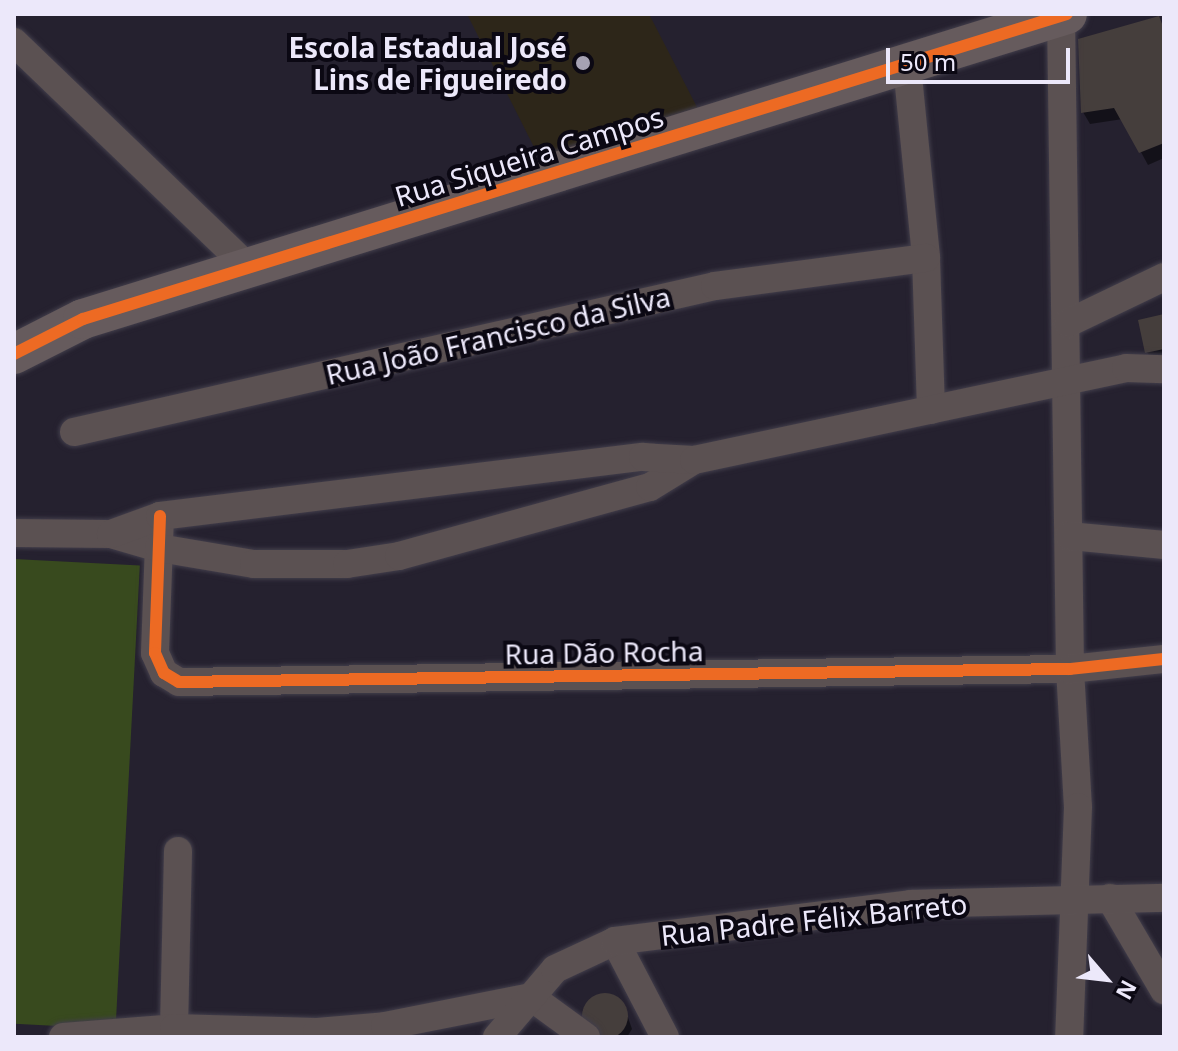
<!DOCTYPE html>
<html>
<head>
<meta charset="utf-8">
<style>
	body { margin:0 }
	#map { position:relative; width:1178px; height:1051px; overflow:hidden; background:#25212f; font-family:"Noto Sans",sans-serif }
	div>[style] { position:absolute }
	[style*='--x'] { left:calc(var(--x)*1px); top:calc(var(--y)*1px); width:calc(var(--w)*1px); rotate:calc(var(--a)*1deg) }
	.education>* { inset:0; background:#2d2619 }
	.green>* { inset:0; background:#384a1e; transform-origin:0 0 }
	.shadow>* { inset:0; background:#0007 }
	.building>* { inset:0; background:#453e3c }
	.round { border-radius:50% }
	.roads { filter:drop-shadow(0 0 2px #423e4b) drop-shadow(0 0 2px #423e4b) }
	.street>* { height:28px; margin:-14px; padding:0 14px; transform-origin:14px; border-radius:14px; background:#5b5152 }
	.secondary>* { height:40px; margin:-20px; padding:0 20px; transform-origin:20px; border-radius:20px; background:#665b5d }
	.cycleway>* { height:12px; margin:-6px; padding:0 6px; transform-origin:6px; border-radius:6px; background:#ed6a23 }
	.dots>* { width:22px; height:22px; translate:-50% -50%; box-sizing:border-box; border:4px solid #0b0813; border-radius:50% }
	span { translate:-50% -50%; white-space:nowrap; text-align:center; line-height:1.15; -webkit-text-stroke:8px #0b0813; paint-order:stroke }
	.poi-label { font-size:28px; color:#ece8fa; font-weight:700 }
	.right { translate:-100% -50%; text-align:right }
	.street-label { font-size:28px; color:#ece8fa }
	.frame { position:absolute; inset:0; border:16px solid #ece8fa; pointer-events:none }
	.north { position:absolute; left:1066px; top:939px; width:80px; height:80px; -webkit-text-stroke:6px #0b0813; paint-order:stroke; rotate:118deg; font-size:22px; font-weight:700; line-height:32px; text-align:center; color:#ece8fa }
	.north::after { content:''; display:block; margin:auto; width:28px; height:36px; background:#ece8fa; clip-path:polygon(50% 0,100% 100%,50% 72%,0 100%) }
	.scale { position:absolute; left:886px; top:48px; width:184px; height:36px; box-sizing:border-box; border:4px solid #ece8fa; border-top:0; padding-left:10px; font-size:24px; line-height:28px; white-space:nowrap; color:#ece8fa; -webkit-text-stroke:6px #0b0813; paint-order:stroke }
</style>
</head>
<body>
<div id="map">
	<div class="education">
		<i style="clip-path:polygon(467px 14px,649px 14px,700px 113px,541px 161px)"></i>
	</div>
	<div class="green">
		<i style="left:14px;top:559px;width:126px;height:464px;rotate:3deg"></i>
	</div>
	<div class="shadow">
		<i style="clip-path:polygon(1164px 29px,1164px 158px,1148px 165px,1123px 119px,1090px 124px,1083px 112px)"></i>
		<i style="clip-path:polygon(1164px 316px,1164px 367px,1157px 369px,1147px 352px)"></i>
		<i style="clip-path:polygon(613px 997px,624px 1006px,632px 1029px,627px 1037px,591px 1037px,584px 1010px,593px 999px)"></i>
	</div>
	<div class="building">
		<i style="clip-path:polygon(1159px 16px,1164px 29px,1164px 143px,1139px 153px,1114px 108px,1081px 113px,1078px 39px)"></i>
		<i style="clip-path:polygon(1164px 314px,1164px 349px,1145px 353px,1138px 320px)"></i>
		<i class="round" style="left:582px;top:993px;width:46px;height:46px"></i>
	</div>
	<div class="roads">
		<div class="street">
			<i style="--x:1061;--y:15;--w:654;--a:89.21"></i>
			<i style="--x:1070;--y:669;--w:138;--a:86.7"></i>
			<i style="--x:1078;--y:807;--w:230;--a:92.2"></i>
			<i style="--x:14;--y:42;--w:323;--a:43.9"></i>
			<i style="--x:907;--y:66;--w:193;--a:84.3"></i>
			<i style="--x:926;--y:258;--w:152;--a:88.1"></i>
			<i style="--x:1068;--y:323;--w:106;--a:-25.6"></i>
			<i style="--x:74;--y:432;--w:657;--a:-12.83"></i>
			<i style="--x:715;--y:286;--w:213;--a:-7.6"></i>
			<i style="--x:160;--y:516;--w:137;--a:92.1"></i>
			<i style="--x:155;--y:653;--w:22;--a:66"></i>
			<i style="--x:164;--y:673;--w:17;--a:31"></i>
			<i style="--x:179;--y:682;--w:891;--a:-0.84"></i>
			<i style="--x:1070;--y:669;--w:95;--a:-6.1"></i>
			<i style="--x:14;--y:533;--w:97;--a:0.6"></i>
			<i style="--x:111;--y:534;--w:50;--a:16.3"></i>
			<i style="--x:159;--y:548;--w:96;--a:9.6"></i>
			<i style="--x:254;--y:564;--w:93;--a:0"></i>
			<i style="--x:347;--y:564;--w:53;--a:-8.7"></i>
			<i style="--x:399;--y:556;--w:260;--a:-15.4"></i>
			<i style="--x:650;--y:487;--w:52;--a:-31.5"></i>
			<i style="--x:111;--y:534;--w:52;--a:-20.2"></i>
			<i style="--x:160;--y:516;--w:487;--a:-7"></i>
			<i style="--x:643;--y:457;--w:51;--a:3.4"></i>
			<i style="--x:694;--y:460;--w:442;--a:-12"></i>
			<i style="--x:1126;--y:368;--w:38;--a:2"></i>
			<i style="--x:1069;--y:536;--w:95;--a:5.4"></i>
			<i style="--x:1110;--y:898;--w:107;--a:59.6"></i>
			<i style="--x:615;--y:941;--w:108;--a:62.5"></i>
			<i style="--x:531;--y:997;--w:68;--a:36"></i>
			<i style="--x:174;--y:1028;--w:177;--a:-88.7"></i>
			<i style="--x:63;--y:1037;--w:111;--a:-4.6"></i>
			<i style="--x:174;--y:1028;--w:143;--a:1.6"></i>
			<i style="--x:317;--y:1032;--w:68;--a:-5"></i>
			<i style="--x:385;--y:1026;--w:149;--a:-11.2"></i>
			<i style="--x:497;--y:1037;--w:89;--a:-49.5"></i>
			<i style="--x:555;--y:969;--w:66;--a:-25"></i>
			<i style="--x:615;--y:941;--w:298;--a:-7.1"></i>
			<i style="--x:911;--y:904;--w:253;--a:-1.4"></i>
		</div>
		<div class="secondary">
			<i style="--x:14;--y:354;--w:77;--a:-26.9"></i>
			<i style="--x:83;--y:319;--w:1030;--a:-17.22"></i>
		</div>
	</div>
	<div class="cycleway">
		<i style="--x:14;--y:354;--w:77;--a:-26.9"></i>
		<i style="--x:83;--y:319;--w:1030;--a:-17.22"></i>
		<i style="--x:160;--y:516;--w:137;--a:92.1"></i>
		<i style="--x:155;--y:653;--w:22;--a:66"></i>
		<i style="--x:164;--y:673;--w:17;--a:31"></i>
		<i style="--x:179;--y:682;--w:891;--a:-0.84"></i>
		<i style="--x:1070;--y:669;--w:95;--a:-6.1"></i>
	</div>
	<div class="dots">
		<i style="left:583px;top:63px;background:#a6a2b3"></i>
	</div>
	<div class="poi-label">
		<span class="right" style="left:567px;top:63px">Escola Estadual José<br>Lins de Figueiredo</span>
	</div>
	<div class="street-label">
		<span style="left:529px;top:156px;rotate:-17deg">Rua Siqueira Campos</span>
		<span style="left:498px;top:335px;rotate:-13deg">Rua João Francisco da Silva</span>
		<span style="left:604px;top:652px;rotate:-1deg">Rua Dão Rocha</span>
		<span style="left:814px;top:919px;rotate:-6deg">Rua Padre Félix Barreto</span>
	</div>
	<div class="frame"></div>
	<div class="north">N</div>
	<div class="scale">50 m</div>
</div>
</body>
</html>
